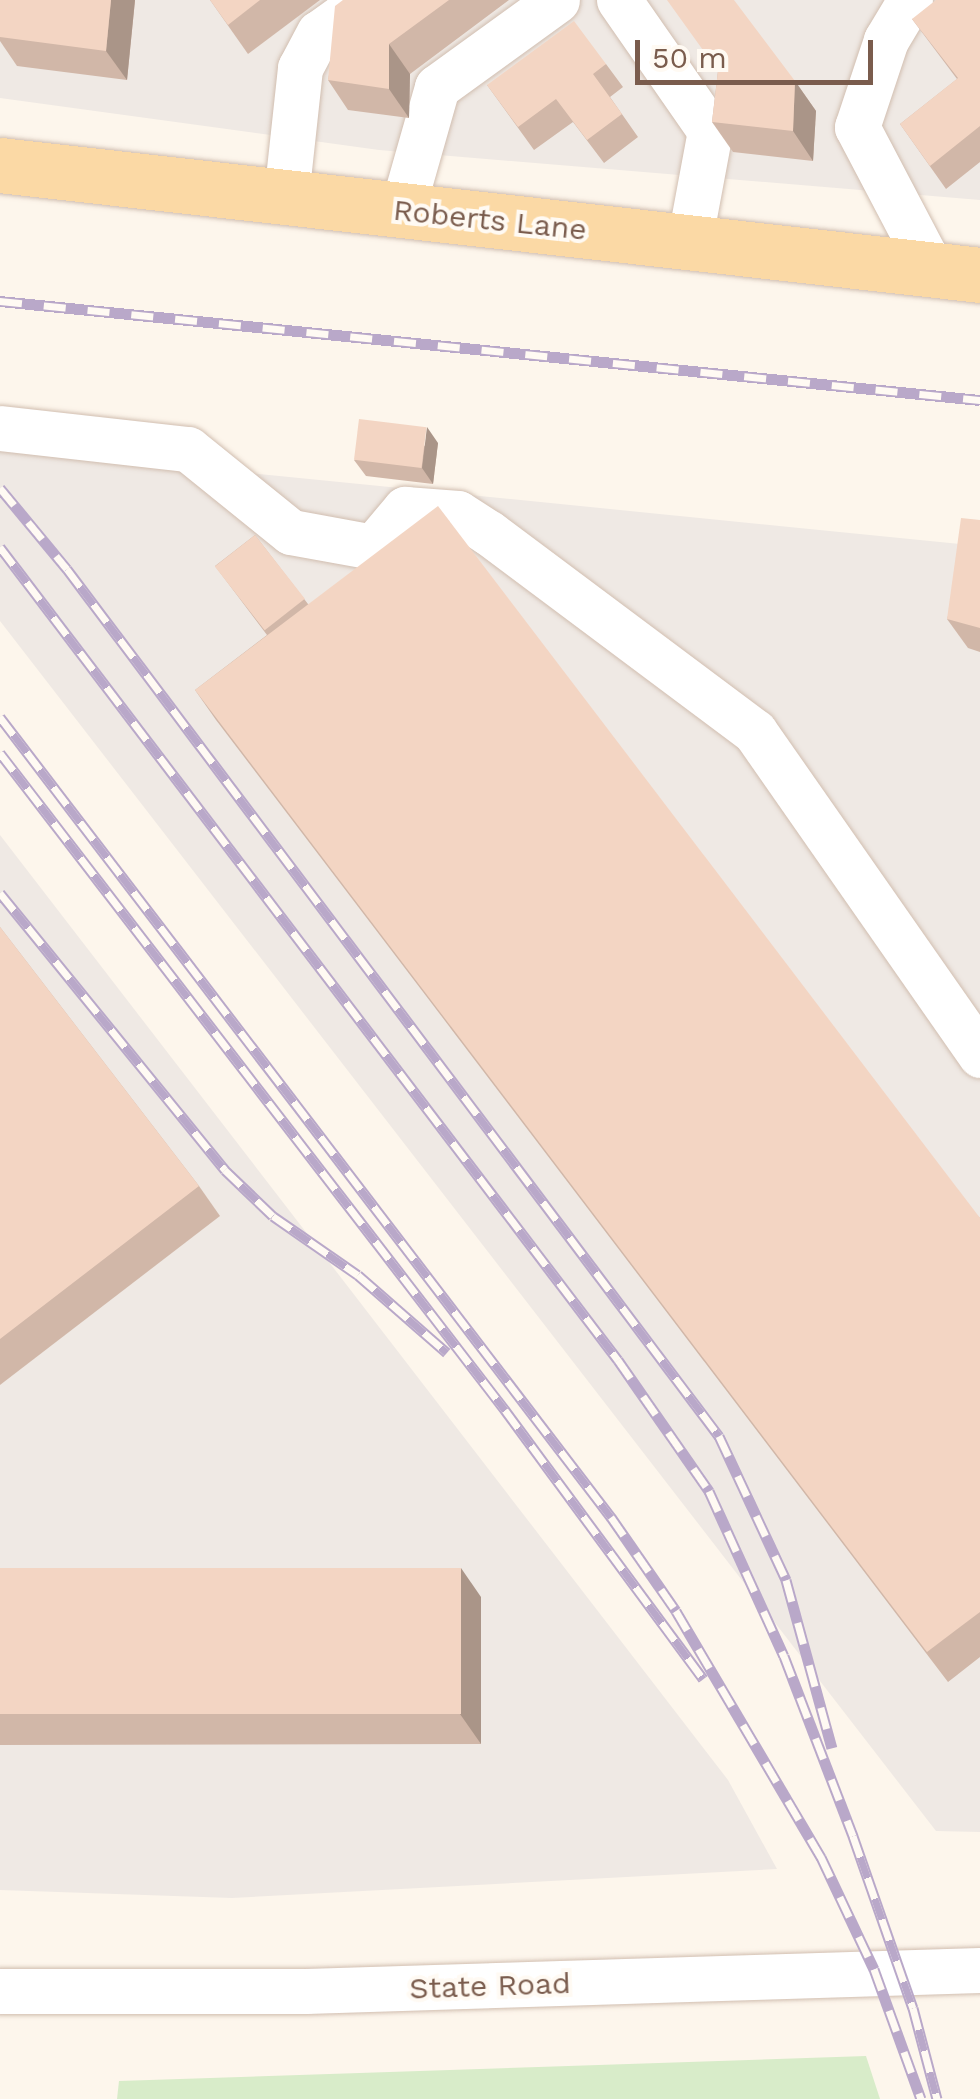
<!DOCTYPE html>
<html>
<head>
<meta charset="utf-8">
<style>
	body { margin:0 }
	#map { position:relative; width:980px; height:2099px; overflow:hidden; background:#fdf6ec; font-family:"Work Sans",sans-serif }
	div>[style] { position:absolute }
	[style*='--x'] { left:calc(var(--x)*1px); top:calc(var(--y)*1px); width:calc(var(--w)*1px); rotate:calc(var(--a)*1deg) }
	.industrial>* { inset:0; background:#efe9e4 }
	.green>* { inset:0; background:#d8ecc9 }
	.roads { filter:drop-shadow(0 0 2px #d1beb0) drop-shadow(0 0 2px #d1beb0) }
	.minor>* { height:45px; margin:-22.5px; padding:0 22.5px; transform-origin:22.5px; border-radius:22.5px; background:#fff }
	.major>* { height:55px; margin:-27.5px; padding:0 27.5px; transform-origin:27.5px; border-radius:27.5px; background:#fbd9a5 }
	.rail>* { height:11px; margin-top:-5.5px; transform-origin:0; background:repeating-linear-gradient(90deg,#fffaf3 0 22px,#b9a8c9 0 44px); box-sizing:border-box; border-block:2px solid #b9a8c9 }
	.wall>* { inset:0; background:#d1b7a8 }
	.shaded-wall>* { inset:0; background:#aa9588 }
	.building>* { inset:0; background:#f3d5c3; transform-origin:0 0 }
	span { translate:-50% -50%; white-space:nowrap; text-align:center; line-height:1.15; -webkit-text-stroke:8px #fffaf3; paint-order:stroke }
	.street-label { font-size:30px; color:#7a5c4d }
	.scale { position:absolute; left:635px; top:40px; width:238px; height:45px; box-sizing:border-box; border:5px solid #7a5c4d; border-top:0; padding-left:12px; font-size:30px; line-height:35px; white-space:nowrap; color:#7a5c4d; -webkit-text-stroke:8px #fffaf3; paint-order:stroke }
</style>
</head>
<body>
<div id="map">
	<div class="industrial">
		<i style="clip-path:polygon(0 0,980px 0,980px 200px,379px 150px,0 98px)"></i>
		<i style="clip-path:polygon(0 448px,980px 546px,980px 1832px,936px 1831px,0 621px)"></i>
		<i style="clip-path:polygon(0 835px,728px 1780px,777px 1869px,232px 1898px,0 1890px)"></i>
	</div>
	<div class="green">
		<i style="clip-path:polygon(866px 2056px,880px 2099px,117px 2099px,119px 2081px)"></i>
	</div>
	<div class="roads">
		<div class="minor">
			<i style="--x:619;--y:0;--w:160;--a:55.2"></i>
			<i style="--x:710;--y:131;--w:114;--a:100.6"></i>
			<i style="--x:910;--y:0;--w:47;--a:121"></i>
			<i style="--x:886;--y:40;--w:92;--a:108.4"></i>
			<i style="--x:857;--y:127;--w:161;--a:62.3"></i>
			<i style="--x:286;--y:197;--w:130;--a:-83.8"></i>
			<i style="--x:300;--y:68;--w:40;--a:-62"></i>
			<i style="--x:319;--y:33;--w:57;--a:-35.7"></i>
			<i style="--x:402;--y:210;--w:128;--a:-74.1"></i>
			<i style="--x:437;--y:87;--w:148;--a:-35.9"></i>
			<i style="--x:0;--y:428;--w:189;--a:6.4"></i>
			<i style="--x:188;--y:449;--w:132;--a:38.9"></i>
			<i style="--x:291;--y:532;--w:83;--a:10.4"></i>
			<i style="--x:373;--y:547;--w:50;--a:-49.9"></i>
			<i style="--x:405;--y:509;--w:53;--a:4.3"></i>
			<i style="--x:458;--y:513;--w:37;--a:33"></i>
			<i style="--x:489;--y:533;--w:332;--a:36.8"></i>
			<i style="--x:755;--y:732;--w:394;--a:55.1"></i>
			<i style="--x:0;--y:1991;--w:306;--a:0"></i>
			<i style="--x:306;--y:1991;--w:674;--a:-1.78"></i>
		</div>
		<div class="major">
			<i style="--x:0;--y:165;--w:986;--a:6.4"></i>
		</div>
	</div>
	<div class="rail">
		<i style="--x:0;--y:301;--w:985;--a:5.77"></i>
		<i style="--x:0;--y:488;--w:105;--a:50.4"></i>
		<i style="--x:67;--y:569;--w:1085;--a:53.06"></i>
		<i style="--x:719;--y:1436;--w:159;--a:65"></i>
		<i style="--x:786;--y:1580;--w:174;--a:74.7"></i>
		<i style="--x:0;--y:547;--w:1021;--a:52.76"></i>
		<i style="--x:618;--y:1360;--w:160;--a:55.2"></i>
		<i style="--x:709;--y:1491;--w:181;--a:65.6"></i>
		<i style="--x:784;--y:1656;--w:193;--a:69"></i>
		<i style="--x:853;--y:1836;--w:182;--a:70.8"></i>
		<i style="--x:913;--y:2008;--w:94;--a:75.2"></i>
		<i style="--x:0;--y:717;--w:1007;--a:52.63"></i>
		<i style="--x:611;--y:1517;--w:114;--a:55.3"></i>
		<i style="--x:676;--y:1611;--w:286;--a:59.5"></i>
		<i style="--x:821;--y:1857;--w:124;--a:64.7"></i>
		<i style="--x:874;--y:1969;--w:138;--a:70.1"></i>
		<i style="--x:0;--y:753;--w:829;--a:52.45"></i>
		<i style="--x:505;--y:1410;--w:334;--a:53.6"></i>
		<i style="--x:0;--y:893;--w:357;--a:50.9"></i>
		<i style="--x:225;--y:1170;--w:66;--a:43.8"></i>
		<i style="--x:273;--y:1216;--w:103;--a:34.8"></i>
		<i style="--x:358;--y:1275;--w:118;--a:41.2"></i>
	</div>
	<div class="wall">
		<i style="clip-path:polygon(0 0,135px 0,127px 80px,17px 66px,0 41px)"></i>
		<i style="clip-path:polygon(210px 0,320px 0,248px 54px)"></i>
		<i style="clip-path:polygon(343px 0,509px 0,410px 74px,409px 118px,348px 110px,328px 80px)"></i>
		<i style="clip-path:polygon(980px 0,980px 162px,946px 189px,900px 124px,957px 79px,912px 19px)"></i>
		<i style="clip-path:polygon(606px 64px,623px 87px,610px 97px,638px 137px,604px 163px,573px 122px,534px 150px,487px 85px)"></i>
		<i style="clip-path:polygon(718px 71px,795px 81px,816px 111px,813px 161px,733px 152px,712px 122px)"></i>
		<i style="clip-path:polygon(438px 443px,433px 484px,366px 476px,354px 460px)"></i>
		<i style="clip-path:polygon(980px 520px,980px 652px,968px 648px,947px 619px)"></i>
		<i style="clip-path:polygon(255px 535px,308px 604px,980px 1218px,980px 1657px,948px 1682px,216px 720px,195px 690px,267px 635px,215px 566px)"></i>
		<i style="clip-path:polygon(0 927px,199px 1186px,220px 1216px,0 1385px)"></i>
		<i style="clip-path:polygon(0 1569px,481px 1597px,481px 1744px,0 1745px)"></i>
	</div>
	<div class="shaded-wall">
		<i style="clip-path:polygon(111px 0,135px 0,127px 80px,106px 51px)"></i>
		<i style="clip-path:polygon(389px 44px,410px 74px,409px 118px,389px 89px)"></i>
		<i style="clip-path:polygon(795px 81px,816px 111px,813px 161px,793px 131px)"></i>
		<i style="clip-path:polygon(427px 427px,438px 443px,433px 484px,422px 468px)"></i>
		<i style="clip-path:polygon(461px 1568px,481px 1597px,481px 1744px,460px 1714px)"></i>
	</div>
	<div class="building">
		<i style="clip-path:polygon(0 0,111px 0,106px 51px,0 37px)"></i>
		<i style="clip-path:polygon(210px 0,260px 0,228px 25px)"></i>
		<i style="clip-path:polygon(343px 0,449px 0,389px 44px,389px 89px,328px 80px,335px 6px)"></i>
		<i style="clip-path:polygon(667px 0,734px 0,795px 81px,793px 131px,712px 122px,718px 71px)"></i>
		<i style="clip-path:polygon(936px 0,980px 0,980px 126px,930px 166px,900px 124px,958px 78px,912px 19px)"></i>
		<i style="clip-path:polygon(574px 21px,606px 64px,593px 74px,622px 114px,587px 140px,556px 99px,518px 127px,487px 85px)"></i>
		<i style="left:359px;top:419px;width:68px;height:41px;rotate:7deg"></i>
		<i style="clip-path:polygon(438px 506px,980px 1218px,980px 1612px,927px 1652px,195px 690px)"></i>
		<i style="clip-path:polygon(961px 518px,980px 520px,980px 628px,947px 619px)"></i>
		<i style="left:255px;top:535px;width:81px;height:51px;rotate:52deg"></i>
		<i style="clip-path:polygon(0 927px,199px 1186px,0 1339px)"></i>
		<i style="left:461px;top:1568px;width:146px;height:461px;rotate:90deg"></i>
	</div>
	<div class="street-label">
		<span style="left:490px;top:220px;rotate:6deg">Roberts Lane</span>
		<span style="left:490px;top:1986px;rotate:-2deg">State Road</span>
	</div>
	<div class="scale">50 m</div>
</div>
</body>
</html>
